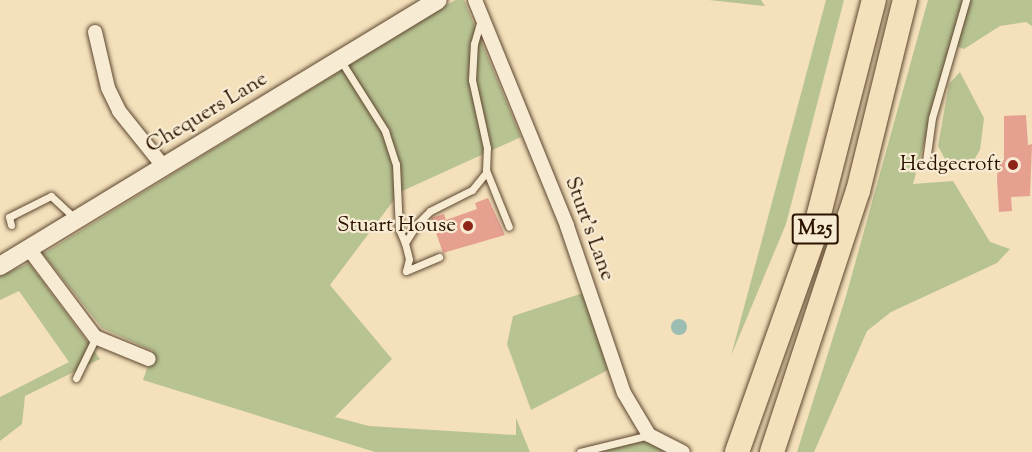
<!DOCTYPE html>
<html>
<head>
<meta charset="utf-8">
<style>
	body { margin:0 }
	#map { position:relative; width:1032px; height:452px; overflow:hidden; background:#f4e0bb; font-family:"Sorts Mill Goudy",serif }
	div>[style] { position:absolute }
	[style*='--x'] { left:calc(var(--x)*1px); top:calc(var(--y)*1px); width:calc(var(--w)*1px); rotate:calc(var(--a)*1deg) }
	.green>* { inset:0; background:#b8c392 }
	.water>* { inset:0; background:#9cbdb1 }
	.round { border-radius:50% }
	.building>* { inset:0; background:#e5a090 }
	.roads { filter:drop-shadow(0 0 2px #5c462f) drop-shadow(0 0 2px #5c462f) }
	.lane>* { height:7px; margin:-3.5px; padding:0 3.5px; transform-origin:3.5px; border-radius:3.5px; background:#f8ebd3 }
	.street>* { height:14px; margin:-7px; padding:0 7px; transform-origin:7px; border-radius:7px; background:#f8ebd3 }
	.secondary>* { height:18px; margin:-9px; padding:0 9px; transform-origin:9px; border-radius:9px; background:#f8ebd3 }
	.highway>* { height:24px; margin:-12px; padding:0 12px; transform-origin:12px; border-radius:12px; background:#f4e0bb }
	.dots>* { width:16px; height:16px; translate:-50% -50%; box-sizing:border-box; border:3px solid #f8ebd3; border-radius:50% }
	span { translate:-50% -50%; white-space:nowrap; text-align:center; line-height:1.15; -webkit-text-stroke:4.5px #f8ebd3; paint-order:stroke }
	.shield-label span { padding:2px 4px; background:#f8ebd3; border:2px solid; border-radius:4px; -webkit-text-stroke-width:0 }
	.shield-label { font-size:20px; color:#2a1300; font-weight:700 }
	.street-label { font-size:21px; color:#2a1300 }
	.poi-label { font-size:21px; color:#2a1300 }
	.right { translate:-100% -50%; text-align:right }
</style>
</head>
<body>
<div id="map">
	<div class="green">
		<i style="clip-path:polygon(455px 0,464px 0,521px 137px,400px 192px,330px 285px,392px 359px,335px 417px,369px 426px,516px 435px,516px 418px,530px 452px,375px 452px,143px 380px,153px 351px,102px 328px,43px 254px)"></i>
		<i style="clip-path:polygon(709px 0,761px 0,765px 6px)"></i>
		<i style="clip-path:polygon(826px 0,844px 0,786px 224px,731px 356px)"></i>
		<i style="clip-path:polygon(928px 0,1032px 0,1032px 26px,1026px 22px,1000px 26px,964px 49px,951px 44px,913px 184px,953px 181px,990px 242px,1010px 249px,997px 263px,891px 312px,867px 331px,814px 452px,797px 452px,846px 296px)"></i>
		<i style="clip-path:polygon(960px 72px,984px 118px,980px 150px,971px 165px,947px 163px,938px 146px,949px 84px)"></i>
		<i style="clip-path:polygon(29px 263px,100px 359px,25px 396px,22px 424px,0 441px,0 397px,69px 362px,19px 291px,0 300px,0 276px)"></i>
		<i style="clip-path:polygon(583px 293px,608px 370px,531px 410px,507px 344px,513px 316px)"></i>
		<i style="clip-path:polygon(647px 440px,665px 452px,594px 452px)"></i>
	</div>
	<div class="water">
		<i class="round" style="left:671px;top:319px;width:16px;height:16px"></i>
	</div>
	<div class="building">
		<i style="clip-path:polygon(1026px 115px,1028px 145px,1032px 144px,1030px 196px,1011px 197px,1012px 211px,999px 212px,997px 179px,998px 161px,1004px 160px,1004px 116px)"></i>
		<i style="clip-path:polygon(488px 198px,505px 235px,443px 253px,431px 218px,444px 214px,446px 220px,477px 209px,475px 203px)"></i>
	</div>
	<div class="roads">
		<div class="lane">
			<i style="--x:341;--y:61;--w:83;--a:57.8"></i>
			<i style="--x:385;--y:131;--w:35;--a:72"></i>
			<i style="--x:396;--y:164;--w:65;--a:87.4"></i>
			<i style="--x:399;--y:229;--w:15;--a:67"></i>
			<i style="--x:926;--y:161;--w:43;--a:-82.1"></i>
			<i style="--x:932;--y:118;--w:123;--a:-73.9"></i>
			<i style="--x:486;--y:170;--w:61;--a:68"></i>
			<i style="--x:11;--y:225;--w:8;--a:-104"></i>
			<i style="--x:9;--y:217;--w:47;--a:-26.6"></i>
			<i style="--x:51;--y:196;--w:33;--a:43"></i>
			<i style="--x:406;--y:271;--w:12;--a:-76"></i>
			<i style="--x:409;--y:259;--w:16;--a:-104"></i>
			<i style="--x:405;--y:243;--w:22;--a:-58"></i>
			<i style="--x:417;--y:224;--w:18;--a:-45"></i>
			<i style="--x:430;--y:211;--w:47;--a:-26.6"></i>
			<i style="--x:472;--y:190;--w:22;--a:-51"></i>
			<i style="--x:486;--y:173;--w:25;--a:-88"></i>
			<i style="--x:487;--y:148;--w:70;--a:-102.4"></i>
			<i style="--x:472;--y:80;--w:36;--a:-87"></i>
			<i style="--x:474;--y:44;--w:26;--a:-74"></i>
			<i style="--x:406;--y:271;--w:36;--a:-23"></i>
			<i style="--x:76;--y:378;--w:46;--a:-64"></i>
			<i style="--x:580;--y:452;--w:71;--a:-13.8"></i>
		</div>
		<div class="street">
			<i style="--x:475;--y:0;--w:244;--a:67.8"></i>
			<i style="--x:567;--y:226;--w:176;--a:71.2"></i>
			<i style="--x:624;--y:393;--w:49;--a:59.2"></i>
			<i style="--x:649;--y:435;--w:38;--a:27"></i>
			<i style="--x:95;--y:32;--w:57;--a:76.9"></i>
			<i style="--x:108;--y:88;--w:25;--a:64"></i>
			<i style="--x:119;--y:111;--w:70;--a:51.3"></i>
			<i style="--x:29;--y:249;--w:110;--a:53.1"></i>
			<i style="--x:95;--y:337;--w:58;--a:22.2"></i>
		</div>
		<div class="secondary">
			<i style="--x:0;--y:266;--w:512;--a:-31.27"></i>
		</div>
		<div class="highway">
			<i style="--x:737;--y:452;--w:224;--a:-70.4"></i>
			<i style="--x:812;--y:241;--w:249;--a:-75.6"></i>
			<i style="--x:772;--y:452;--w:275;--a:-71.8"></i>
			<i style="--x:858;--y:191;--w:197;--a:-76.2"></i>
		</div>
	</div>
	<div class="dots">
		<i style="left:1013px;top:165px;background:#8f2418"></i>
		<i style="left:468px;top:226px;background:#8f2418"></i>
	</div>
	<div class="shield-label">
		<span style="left:815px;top:229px">M25</span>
	</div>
	<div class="street-label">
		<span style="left:207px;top:113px;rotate:-31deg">Chequers Lane</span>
		<span style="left:589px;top:229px;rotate:70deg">Sturt's Lane</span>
	</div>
	<div class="poi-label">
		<span class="right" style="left:1001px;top:165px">Hedgecroft</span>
		<span class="right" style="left:456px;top:226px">Stuart House</span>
	</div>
</div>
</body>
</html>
